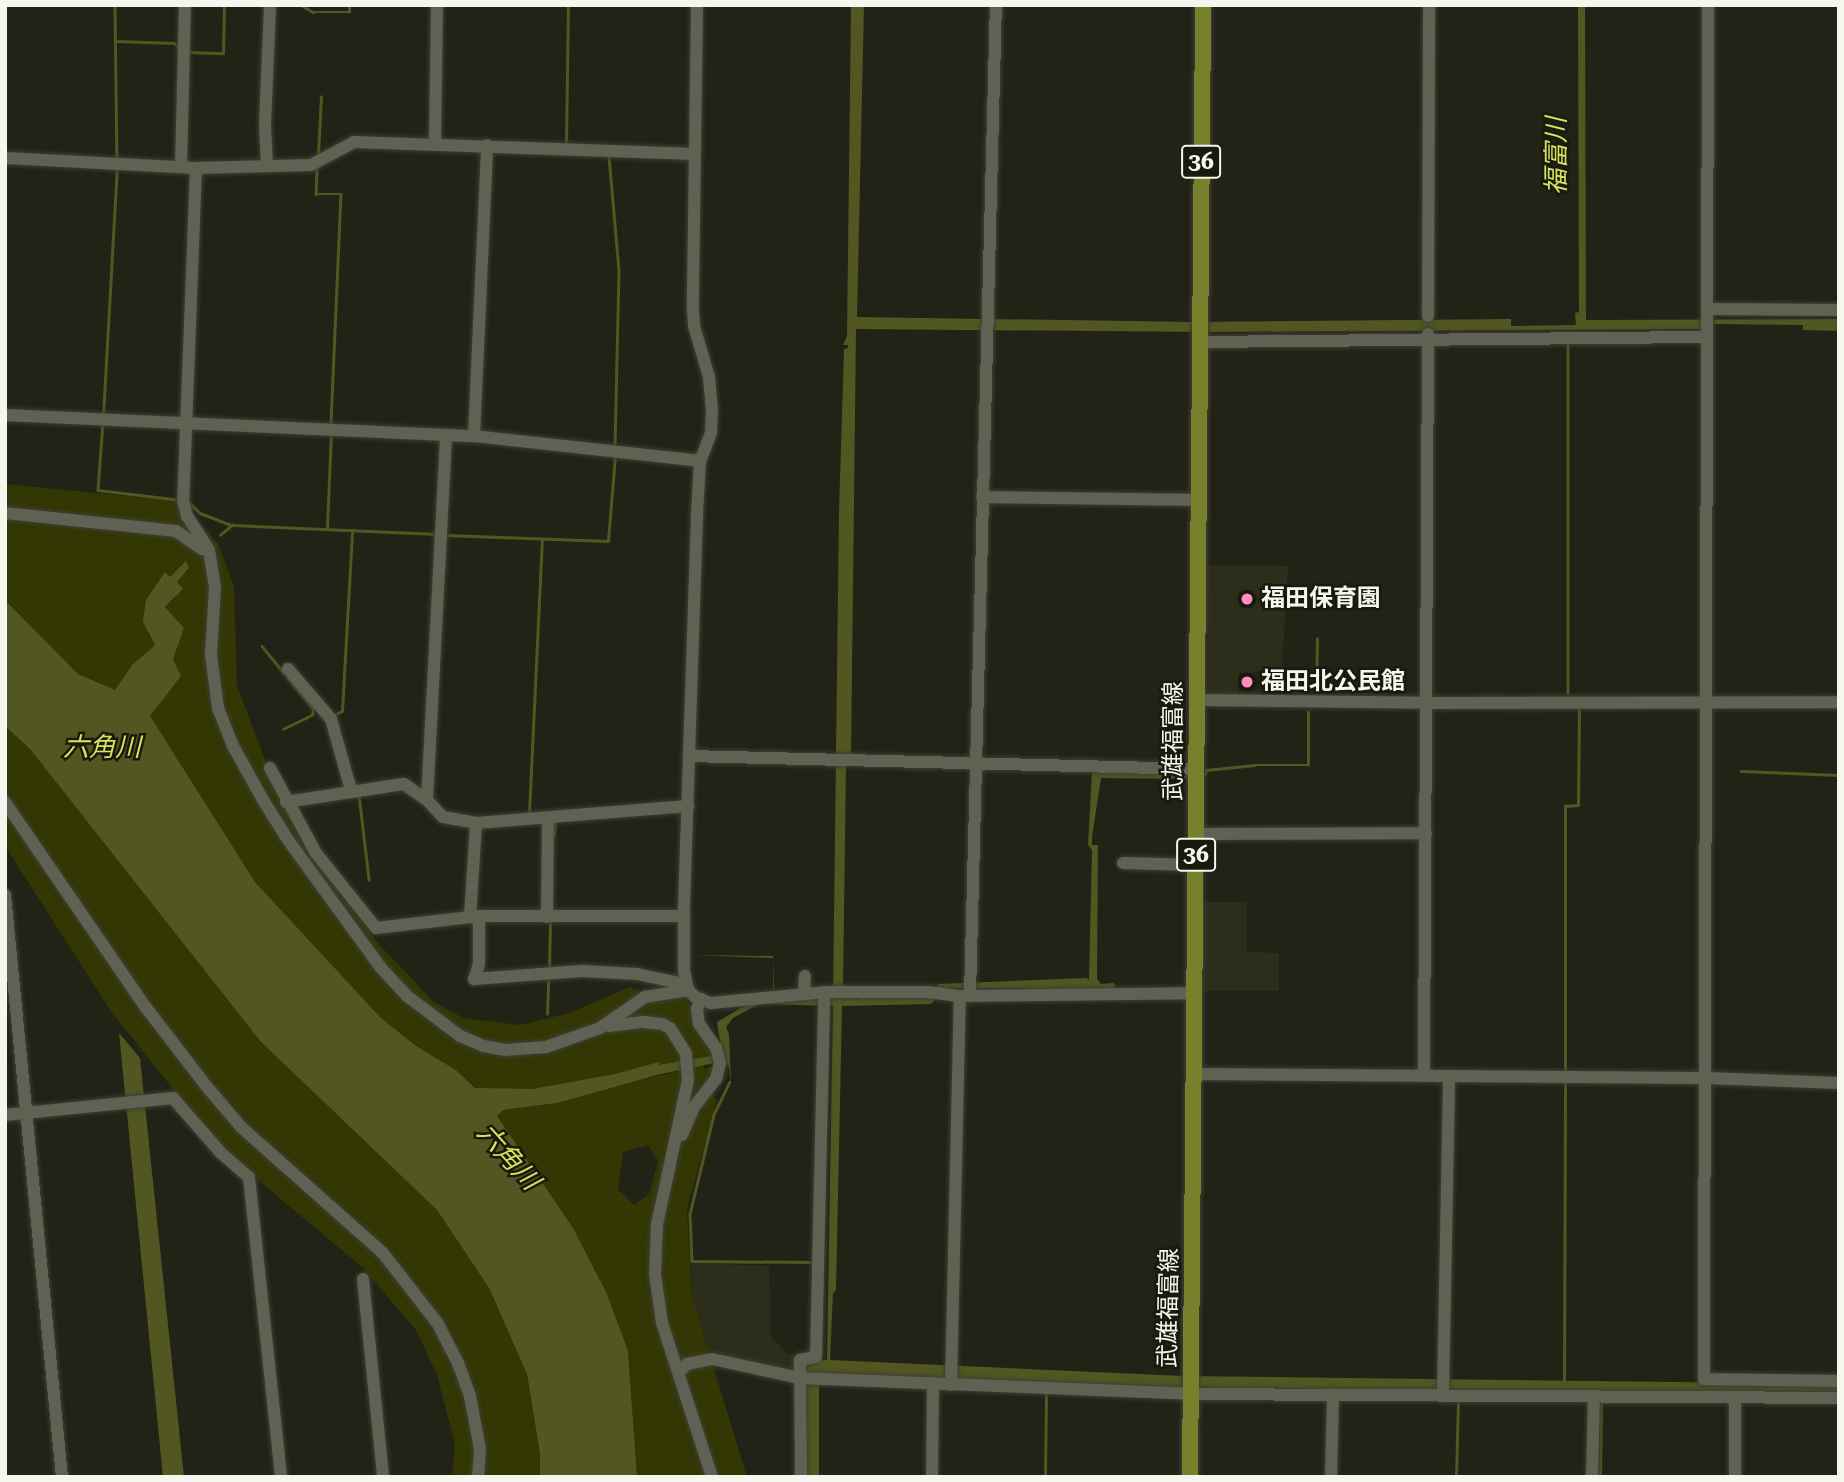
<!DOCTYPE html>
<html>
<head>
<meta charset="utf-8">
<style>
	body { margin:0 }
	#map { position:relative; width:1844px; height:1482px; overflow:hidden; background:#212316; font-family:"Roboto Serif","Noto Sans JP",serif }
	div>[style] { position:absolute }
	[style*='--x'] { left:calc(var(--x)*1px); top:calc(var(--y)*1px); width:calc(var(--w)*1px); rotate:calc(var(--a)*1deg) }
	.built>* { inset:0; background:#2c2e1b }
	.green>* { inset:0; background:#333703 }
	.water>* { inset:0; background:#525721 }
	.stream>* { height:2.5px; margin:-1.25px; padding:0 1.25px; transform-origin:1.25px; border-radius:1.25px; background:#525721 }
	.roads { filter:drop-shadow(0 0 2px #3e3f36) drop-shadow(0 0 2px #3e3f36) }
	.minor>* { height:12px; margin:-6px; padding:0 6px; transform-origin:6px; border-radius:6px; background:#5f6152 }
	.major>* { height:16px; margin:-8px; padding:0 8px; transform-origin:8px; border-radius:8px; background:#79802c }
	.dots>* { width:19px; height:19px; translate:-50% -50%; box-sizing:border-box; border:4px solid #181a0d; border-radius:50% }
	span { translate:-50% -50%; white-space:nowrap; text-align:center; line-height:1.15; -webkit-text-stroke:5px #181a0d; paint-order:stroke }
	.shield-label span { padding:2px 5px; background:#181a0d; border:2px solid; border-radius:5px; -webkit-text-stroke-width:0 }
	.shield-label { font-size:23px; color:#f5f6ed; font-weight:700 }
	.poi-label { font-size:24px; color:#f5f6ed; font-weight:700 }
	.left { translate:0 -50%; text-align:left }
	.street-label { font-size:24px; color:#f5f6ed }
	.water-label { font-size:26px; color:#d7e35e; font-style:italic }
	.frame { position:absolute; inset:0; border:7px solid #f5f6ed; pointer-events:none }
</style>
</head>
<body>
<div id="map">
	<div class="built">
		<i style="clip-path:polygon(1208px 565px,1288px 566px,1282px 671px,1239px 673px,1238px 695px,1209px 695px)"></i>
		<i style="clip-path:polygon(1201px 902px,1247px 902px,1247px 952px,1279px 953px,1279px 991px,1200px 991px)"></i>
		<i style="clip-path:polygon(691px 1263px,769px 1266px,771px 1337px,786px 1353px,805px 1357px,804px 1373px,752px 1364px,706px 1349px,692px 1297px)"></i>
	</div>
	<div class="green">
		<i style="clip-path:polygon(evenodd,5px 484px,176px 501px,184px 505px,219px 545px,234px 586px,237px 686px,281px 802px,376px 941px,433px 1001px,463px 1018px,520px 1025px,569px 1013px,630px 987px,654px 999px,675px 995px,688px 1002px,711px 1056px,701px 1058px,704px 1069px,715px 1066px,709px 1087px,717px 1101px,687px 1209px,692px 1297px,747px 1477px,637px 1477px,628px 1351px,497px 1116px,503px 1110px,557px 1103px,585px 1093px,691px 1068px,659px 1066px,532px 1089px,477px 1089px,456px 1070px,416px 1046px,380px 1017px,255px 882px,149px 716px,180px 676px,173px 659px,183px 628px,165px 607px,175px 599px,177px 582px,189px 569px,186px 562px,170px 577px,165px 572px,143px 622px,155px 645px,132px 665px,115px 690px,78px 674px,5px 600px,5px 484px,648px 1145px,658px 1161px,649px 1194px,634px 1205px,618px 1189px,623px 1152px,648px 1145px)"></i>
		<i style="clip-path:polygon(5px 726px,30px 749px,261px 1042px,437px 1210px,489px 1288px,527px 1374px,540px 1454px,540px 1477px,452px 1477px,455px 1444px,437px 1375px,416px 1330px,362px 1267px,223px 1151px,112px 1013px,5px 846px)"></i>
	</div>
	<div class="water">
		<i style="clip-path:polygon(851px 5px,864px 5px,857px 317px,1193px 322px,1511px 319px,1511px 326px,1576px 325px,1575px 313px,1579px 312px,1578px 5px,1585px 5px,1586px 320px,1839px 319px,1839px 331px,1803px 330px,1803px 325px,1713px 324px,1702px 329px,1209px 332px,856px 329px,851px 757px,846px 764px,843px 988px,856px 1000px,860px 997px,931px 998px,938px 984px,1086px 978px,1089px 980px,1092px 850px,1088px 845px,1092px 772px,1189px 773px,1189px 779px,1101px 778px,1092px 837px,1092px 845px,1098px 845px,1097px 979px,1101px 984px,1114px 983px,1116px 989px,945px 988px,931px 1004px,842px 1006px,836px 1290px,833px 1293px,830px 1360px,1183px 1376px,1839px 1384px,1839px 1395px,819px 1383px,819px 1477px,806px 1477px,807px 1361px,827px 1360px,833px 1006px,759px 1004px,733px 1018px,726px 1027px,729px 1034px,731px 1083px,729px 1067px,724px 1061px,661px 1074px,557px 1103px,503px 1110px,497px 1116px,573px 1228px,606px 1292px,628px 1351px,637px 1477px,540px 1477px,540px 1454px,527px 1374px,489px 1288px,437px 1210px,261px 1042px,30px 749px,5px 726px,5px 600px,78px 674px,115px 690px,132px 665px,155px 645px,143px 622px,146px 600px,165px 572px,170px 577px,186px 561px,189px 568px,177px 582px,183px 589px,165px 607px,184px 628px,173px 659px,181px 676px,150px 716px,255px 882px,380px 1017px,416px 1046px,456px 1070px,475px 1088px,532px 1089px,615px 1074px,659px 1062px,659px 1065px,722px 1054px,717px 1022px,751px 1002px,773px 999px,773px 958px,690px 955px,773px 956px,774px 998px,833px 998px,839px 511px,844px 349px,848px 348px,848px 345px,843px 345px,847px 336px)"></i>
		<i style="clip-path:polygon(119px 1033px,140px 1058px,184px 1477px,163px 1477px)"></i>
	</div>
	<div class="stream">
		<i style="--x:115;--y:5;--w:156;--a:89.3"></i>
		<i style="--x:301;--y:5;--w:14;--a:30"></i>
		<i style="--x:313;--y:12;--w:36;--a:0"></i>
		<i style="--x:349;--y:12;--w:7;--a:-90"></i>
		<i style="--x:116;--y:41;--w:58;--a:2"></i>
		<i style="--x:174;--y:43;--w:5;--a:37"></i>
		<i style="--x:187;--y:52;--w:36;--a:2"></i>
		<i style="--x:223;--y:53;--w:48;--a:-88.8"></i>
		<i style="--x:566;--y:145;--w:140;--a:-89.2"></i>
		<i style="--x:318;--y:154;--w:57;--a:-87"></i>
		<i style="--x:609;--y:156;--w:115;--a:85"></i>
		<i style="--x:619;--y:271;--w:175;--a:91.3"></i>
		<i style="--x:317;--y:169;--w:25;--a:92"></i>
		<i style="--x:316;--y:194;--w:25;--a:0"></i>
		<i style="--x:341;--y:194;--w:233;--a:92.5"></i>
		<i style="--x:1568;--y:345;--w:348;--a:90"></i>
		<i style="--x:103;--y:416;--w:249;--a:-86.8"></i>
		<i style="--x:103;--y:422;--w:68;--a:94.2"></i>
		<i style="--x:98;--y:490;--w:77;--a:6.8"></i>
		<i style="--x:187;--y:500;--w:18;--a:45"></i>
		<i style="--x:200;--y:513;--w:34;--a:21"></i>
		<i style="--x:327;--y:527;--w:94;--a:-87.6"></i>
		<i style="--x:220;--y:535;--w:16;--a:-40"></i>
		<i style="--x:232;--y:525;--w:206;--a:2.5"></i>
		<i style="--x:445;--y:535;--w:163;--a:2.1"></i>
		<i style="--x:608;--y:541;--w:85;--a:-85.3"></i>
		<i style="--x:262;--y:646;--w:35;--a:51"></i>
		<i style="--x:288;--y:678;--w:40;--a:51"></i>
		<i style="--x:313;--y:709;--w:3;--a:-45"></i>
		<i style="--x:1316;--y:694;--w:55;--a:-89"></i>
		<i style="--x:332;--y:716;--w:11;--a:-27"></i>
		<i style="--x:342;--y:711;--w:181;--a:-86.8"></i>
		<i style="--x:283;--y:729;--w:32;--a:-26"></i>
		<i style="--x:312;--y:715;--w:6;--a:-81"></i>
		<i style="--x:1741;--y:771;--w:98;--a:2.3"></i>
		<i style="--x:1205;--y:774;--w:4;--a:-76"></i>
		<i style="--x:1206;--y:770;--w:49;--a:-5.8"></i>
		<i style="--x:1255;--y:765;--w:53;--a:0"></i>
		<i style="--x:1308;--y:765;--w:53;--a:-90"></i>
		<i style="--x:367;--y:784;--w:25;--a:-9"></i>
		<i style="--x:359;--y:795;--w:85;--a:83.2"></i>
		<i style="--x:531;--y:813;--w:2;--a:180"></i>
		<i style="--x:529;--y:813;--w:274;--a:-87.3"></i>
		<i style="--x:554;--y:836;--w:14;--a:-86"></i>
		<i style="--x:549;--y:969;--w:49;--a:-88.8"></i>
		<i style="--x:547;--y:1014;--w:35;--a:-88"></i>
		<i style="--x:1565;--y:1072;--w:266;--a:-90"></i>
		<i style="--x:1565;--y:806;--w:13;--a:-4"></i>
		<i style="--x:1578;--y:805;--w:95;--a:-89.4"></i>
		<i style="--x:730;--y:1082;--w:37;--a:116"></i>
		<i style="--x:714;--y:1115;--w:102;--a:103.6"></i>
		<i style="--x:690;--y:1214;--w:47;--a:87.6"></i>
		<i style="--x:692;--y:1261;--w:122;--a:0.5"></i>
		<i style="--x:1564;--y:1382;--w:301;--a:-89.8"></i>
		<i style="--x:1045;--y:1477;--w:83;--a:-89.3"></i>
		<i style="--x:1456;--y:1477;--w:77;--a:-88.5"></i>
		<i style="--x:1600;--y:1477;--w:77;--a:-89.3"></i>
	</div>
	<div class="roads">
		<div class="minor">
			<i style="--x:697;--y:5;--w:305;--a:90.8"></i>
			<i style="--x:693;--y:310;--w:16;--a:86"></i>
			<i style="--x:694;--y:326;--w:53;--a:73.6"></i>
			<i style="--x:709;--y:377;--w:34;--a:85"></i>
			<i style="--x:712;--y:411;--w:22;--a:93"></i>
			<i style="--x:711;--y:433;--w:30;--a:111"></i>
			<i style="--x:700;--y:461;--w:54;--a:93.2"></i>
			<i style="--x:697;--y:515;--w:401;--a:91.9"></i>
			<i style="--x:684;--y:916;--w:54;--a:90"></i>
			<i style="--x:684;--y:970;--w:20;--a:79"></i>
			<i style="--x:688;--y:990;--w:10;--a:45"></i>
			<i style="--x:695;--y:997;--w:17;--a:21"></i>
			<i style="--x:711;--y:1003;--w:118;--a:-5.4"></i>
			<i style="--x:828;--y:992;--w:99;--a:0"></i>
			<i style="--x:927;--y:992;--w:33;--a:7"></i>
			<i style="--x:960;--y:996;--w:234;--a:-0.7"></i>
			<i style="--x:1708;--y:5;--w:1374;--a:90.17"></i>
			<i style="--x:1704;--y:1379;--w:135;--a:0.8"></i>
			<i style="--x:435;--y:144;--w:139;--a:-89.2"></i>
			<i style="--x:5;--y:158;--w:191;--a:3"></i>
			<i style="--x:196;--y:168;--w:115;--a:-1.5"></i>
			<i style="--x:311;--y:165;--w:49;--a:-28.1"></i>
			<i style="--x:354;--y:142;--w:341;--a:2"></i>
			<i style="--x:267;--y:165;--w:40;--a:-92.9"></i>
			<i style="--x:265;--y:125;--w:120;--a:-87.6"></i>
			<i style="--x:181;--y:167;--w:162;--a:-88.6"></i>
			<i style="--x:196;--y:168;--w:333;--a:92.2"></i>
			<i style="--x:183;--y:501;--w:16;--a:75"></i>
			<i style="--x:187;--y:516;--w:40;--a:57.1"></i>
			<i style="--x:209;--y:550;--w:37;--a:81"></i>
			<i style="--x:215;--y:587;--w:68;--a:93.4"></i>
			<i style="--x:211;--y:655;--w:53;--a:82.5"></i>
			<i style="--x:218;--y:708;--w:41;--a:68.5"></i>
			<i style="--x:233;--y:746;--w:62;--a:60.9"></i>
			<i style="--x:263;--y:800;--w:47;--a:58"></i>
			<i style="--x:288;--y:840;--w:158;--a:54"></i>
			<i style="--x:381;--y:968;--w:38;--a:47"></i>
			<i style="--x:407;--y:996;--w:66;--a:37"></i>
			<i style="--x:460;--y:1036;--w:25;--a:23"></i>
			<i style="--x:483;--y:1046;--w:22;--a:10"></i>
			<i style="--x:505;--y:1050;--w:41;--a:-4.2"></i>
			<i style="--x:546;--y:1047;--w:57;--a:-19.4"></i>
			<i style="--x:600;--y:1028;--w:55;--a:-34.6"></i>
			<i style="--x:645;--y:997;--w:44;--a:-9.2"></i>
			<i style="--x:1708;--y:309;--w:131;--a:0.4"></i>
			<i style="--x:1428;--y:316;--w:311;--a:-89.8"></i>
			<i style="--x:1199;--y:342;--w:507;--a:-0.57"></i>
			<i style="--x:5;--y:415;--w:469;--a:2.6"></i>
			<i style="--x:474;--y:436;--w:227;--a:6.3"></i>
			<i style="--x:474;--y:436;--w:291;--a:-87.4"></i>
			<i style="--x:982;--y:497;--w:215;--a:0.8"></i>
			<i style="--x:5;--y:513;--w:172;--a:6"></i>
			<i style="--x:176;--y:531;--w:32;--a:35"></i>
			<i style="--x:288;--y:669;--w:66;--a:49.3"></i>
			<i style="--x:331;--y:719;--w:74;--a:74.3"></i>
			<i style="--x:1197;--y:700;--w:230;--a:0.7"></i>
			<i style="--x:1427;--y:703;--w:412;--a:-0.1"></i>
			<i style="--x:689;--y:756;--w:507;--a:1.47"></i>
			<i style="--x:270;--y:768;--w:97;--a:61.6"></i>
			<i style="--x:316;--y:853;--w:96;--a:51.3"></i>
			<i style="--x:376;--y:928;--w:104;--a:-6.6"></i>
			<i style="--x:479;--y:916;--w:205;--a:0"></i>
			<i style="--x:427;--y:800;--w:365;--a:-87"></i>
			<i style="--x:5;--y:802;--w:246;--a:55.6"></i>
			<i style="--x:144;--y:1005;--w:103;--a:52.5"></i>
			<i style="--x:207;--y:1087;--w:52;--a:49.6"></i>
			<i style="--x:241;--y:1127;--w:188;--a:41.6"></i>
			<i style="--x:382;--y:1252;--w:91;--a:52.1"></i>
			<i style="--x:438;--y:1324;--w:44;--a:62.9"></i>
			<i style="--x:458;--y:1363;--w:35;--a:70"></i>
			<i style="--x:470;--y:1396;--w:54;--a:79.3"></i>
			<i style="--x:480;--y:1449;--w:28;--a:94"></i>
			<i style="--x:286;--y:802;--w:119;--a:-8.7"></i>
			<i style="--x:404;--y:784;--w:28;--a:35"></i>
			<i style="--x:427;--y:800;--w:23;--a:47"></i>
			<i style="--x:443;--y:817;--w:34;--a:10"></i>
			<i style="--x:476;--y:823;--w:213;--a:-4.6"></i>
			<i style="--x:1196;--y:834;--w:230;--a:-0.2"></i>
			<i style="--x:1123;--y:863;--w:73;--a:1.6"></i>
			<i style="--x:5;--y:895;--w:585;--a:84.41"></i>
			<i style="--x:479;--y:916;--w:48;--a:90"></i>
			<i style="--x:479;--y:964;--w:16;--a:108"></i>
			<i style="--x:474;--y:979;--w:108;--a:-4.2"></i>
			<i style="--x:582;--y:971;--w:55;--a:3.1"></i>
			<i style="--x:637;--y:974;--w:49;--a:11.8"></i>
			<i style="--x:470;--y:917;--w:94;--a:-86.3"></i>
			<i style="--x:547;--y:917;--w:98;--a:-89.4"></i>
			<i style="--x:804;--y:993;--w:17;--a:-87"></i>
			<i style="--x:970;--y:995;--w:990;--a:-88.5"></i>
			<i style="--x:609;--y:1026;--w:34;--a:-7"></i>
			<i style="--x:643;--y:1022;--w:19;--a:6"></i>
			<i style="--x:662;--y:1024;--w:9;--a:27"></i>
			<i style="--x:670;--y:1028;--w:31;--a:58"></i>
			<i style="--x:686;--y:1054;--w:26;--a:86"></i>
			<i style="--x:688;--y:1080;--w:147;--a:102.1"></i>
			<i style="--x:657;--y:1224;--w:50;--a:92.3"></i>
			<i style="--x:655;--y:1274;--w:49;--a:81.9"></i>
			<i style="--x:662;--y:1323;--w:162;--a:72"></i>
			<i style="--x:1194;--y:1074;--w:513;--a:0.45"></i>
			<i style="--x:1707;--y:1078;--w:132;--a:2.2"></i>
			<i style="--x:1424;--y:1075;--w:741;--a:-89.69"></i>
			<i style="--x:5;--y:1115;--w:169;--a:-5.8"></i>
			<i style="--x:173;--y:1098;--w:73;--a:48.9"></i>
			<i style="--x:221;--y:1153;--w:37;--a:41"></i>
			<i style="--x:249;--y:1177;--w:302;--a:83.9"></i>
			<i style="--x:682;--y:1135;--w:30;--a:-67"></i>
			<i style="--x:694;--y:1107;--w:36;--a:-52"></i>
			<i style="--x:716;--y:1079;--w:16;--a:-76"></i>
			<i style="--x:720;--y:1063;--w:16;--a:-105"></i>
			<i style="--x:716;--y:1048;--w:29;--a:-125"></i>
			<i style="--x:699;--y:1024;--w:15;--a:-98"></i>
			<i style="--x:697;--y:1009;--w:11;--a:-68"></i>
			<i style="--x:363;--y:1279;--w:199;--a:84.2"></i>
			<i style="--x:679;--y:1372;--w:11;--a:-45"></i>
			<i style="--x:687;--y:1364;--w:25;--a:-11"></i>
			<i style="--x:712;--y:1359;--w:89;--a:12.3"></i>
			<i style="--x:799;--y:1378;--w:392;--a:2.3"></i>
			<i style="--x:1191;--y:1394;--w:648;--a:0.35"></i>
			<i style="--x:951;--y:1385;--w:389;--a:-88.7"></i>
			<i style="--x:1443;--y:1395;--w:319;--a:-88.9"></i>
			<i style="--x:801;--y:1477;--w:117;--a:-90.5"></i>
			<i style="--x:800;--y:1360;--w:16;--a:-11"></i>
			<i style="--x:816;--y:1357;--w:365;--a:-88.7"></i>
			<i style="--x:932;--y:1477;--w:94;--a:-89.4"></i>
			<i style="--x:1331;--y:1477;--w:83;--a:-88.6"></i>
			<i style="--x:1592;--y:1477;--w:80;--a:-88.6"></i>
			<i style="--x:1735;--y:1477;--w:79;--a:-90"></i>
		</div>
		<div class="major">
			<i style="--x:1190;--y:1477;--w:1472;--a:-89.49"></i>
		</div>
	</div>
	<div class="dots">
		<i style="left:1247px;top:599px;background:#fd8ebf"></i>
		<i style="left:1247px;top:682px;background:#fd8ebf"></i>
	</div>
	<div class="shield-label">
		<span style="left:1201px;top:162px">36</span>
		<span style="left:1196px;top:855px">36</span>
	</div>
	<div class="poi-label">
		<span class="left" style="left:1261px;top:599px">福田保育園</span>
		<span class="left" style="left:1261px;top:682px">福田北公民館</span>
	</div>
	<div class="street-label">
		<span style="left:1174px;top:741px;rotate:-90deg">武雄福富線</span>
		<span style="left:1169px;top:1308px;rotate:-89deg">武雄福富線</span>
	</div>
	<div class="water-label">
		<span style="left:1557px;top:156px;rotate:-90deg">福富川</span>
		<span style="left:102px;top:748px">六角川</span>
		<span style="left:508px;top:1157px;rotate:48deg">六角川</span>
	</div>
	<div class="frame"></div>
</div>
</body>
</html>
